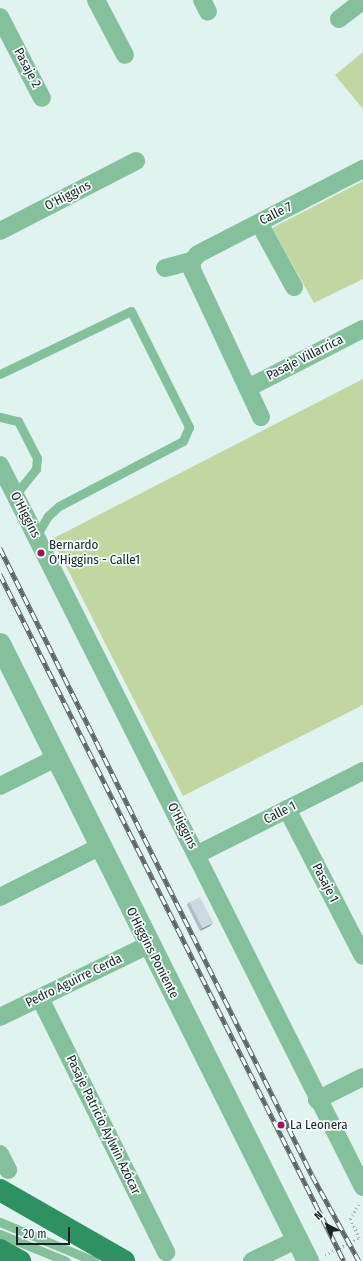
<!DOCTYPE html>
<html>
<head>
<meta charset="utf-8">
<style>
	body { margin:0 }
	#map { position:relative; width:363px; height:1261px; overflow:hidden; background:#e1f3f1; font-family:"Fira Sans Condensed",sans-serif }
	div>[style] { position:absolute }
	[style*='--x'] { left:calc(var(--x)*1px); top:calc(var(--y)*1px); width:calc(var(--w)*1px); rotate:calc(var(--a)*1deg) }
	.green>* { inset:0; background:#c2d6a2 }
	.path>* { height:2.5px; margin-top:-1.25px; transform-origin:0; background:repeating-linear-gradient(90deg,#a1b0ae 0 1px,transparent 0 4px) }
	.service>* { height:9px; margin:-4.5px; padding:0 4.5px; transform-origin:4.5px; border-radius:4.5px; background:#85c09d }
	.minor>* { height:18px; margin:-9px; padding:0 9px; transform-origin:9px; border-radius:9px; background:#85c09d }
	.tertiary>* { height:22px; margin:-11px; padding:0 11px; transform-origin:11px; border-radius:11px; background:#85c09d }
	.primary>* { height:22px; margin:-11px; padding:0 11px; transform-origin:11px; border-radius:11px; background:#2d9161 }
	.rail>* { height:4.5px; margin-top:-2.25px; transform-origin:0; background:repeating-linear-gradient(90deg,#f3fefd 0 9px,#5b6664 0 18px); box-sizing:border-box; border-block:1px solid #5b6664 }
	.wall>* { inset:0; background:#aebbc1 }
	.shaded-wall>* { inset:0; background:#8d999d }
	.building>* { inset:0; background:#cadae0; transform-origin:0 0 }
	.dots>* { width:11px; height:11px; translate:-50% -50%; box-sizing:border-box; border:2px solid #f3fefd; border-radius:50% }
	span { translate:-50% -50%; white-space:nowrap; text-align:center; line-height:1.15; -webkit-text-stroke:3.5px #f3fefd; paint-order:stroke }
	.street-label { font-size:13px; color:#1b2221 }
	.poi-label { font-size:13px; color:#1b2221 }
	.left { translate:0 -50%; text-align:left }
	.north { position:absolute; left:307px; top:1205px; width:40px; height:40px; -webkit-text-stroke:3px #f3fefd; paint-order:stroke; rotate:318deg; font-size:11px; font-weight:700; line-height:16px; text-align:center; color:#1b2221 }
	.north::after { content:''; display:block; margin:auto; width:14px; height:18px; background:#1b2221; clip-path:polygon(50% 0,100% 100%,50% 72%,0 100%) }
	.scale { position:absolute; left:16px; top:1227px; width:54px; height:18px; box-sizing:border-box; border:2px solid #1b2221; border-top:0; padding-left:5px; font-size:12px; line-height:14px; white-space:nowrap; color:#1b2221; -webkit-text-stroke:3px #f3fefd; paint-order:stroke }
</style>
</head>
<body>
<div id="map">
	<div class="green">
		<i style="clip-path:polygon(363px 52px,363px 109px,335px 75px)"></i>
		<i style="clip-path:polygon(363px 181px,363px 279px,314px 303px,272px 228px)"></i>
		<i style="clip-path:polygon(363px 379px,363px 705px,183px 796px,52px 539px)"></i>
	</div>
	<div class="path">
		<i style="--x:325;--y:1255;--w:38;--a:-27"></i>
		<i style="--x:359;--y:1238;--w:21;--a:-115"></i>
		<i style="--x:350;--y:1219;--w:17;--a:-59"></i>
	</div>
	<div class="service">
		<i style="--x:0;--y:374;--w:145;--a:-25.7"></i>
		<i style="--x:131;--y:311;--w:130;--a:63.4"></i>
		<i style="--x:189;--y:427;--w:15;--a:113"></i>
		<i style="--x:183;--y:441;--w:140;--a:152.3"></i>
		<i style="--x:59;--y:506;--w:15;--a:138"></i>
		<i style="--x:48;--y:516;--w:23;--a:121"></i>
		<i style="--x:0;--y:417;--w:18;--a:13"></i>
		<i style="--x:18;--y:421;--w:42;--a:62.8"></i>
		<i style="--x:37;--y:458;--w:11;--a:95"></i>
		<i style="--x:36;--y:469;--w:33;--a:129"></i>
		<i style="--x:0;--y:1222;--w:102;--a:22.5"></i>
		<i style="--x:0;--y:1234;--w:71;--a:22.2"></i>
	</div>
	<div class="minor">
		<i style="--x:96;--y:0;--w:62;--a:62.2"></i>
		<i style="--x:202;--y:0;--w:13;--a:63"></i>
		<i style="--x:0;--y:17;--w:91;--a:62.6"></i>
		<i style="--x:339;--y:19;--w:31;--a:-38"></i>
		<i style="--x:259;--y:223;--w:73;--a:61.3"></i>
		<i style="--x:0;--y:231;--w:153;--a:-27.2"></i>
		<i style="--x:165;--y:268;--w:28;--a:-15"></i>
		<i style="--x:248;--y:388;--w:129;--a:-27.2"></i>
		<i style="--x:261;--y:417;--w:162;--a:-115.1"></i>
		<i style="--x:192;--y:270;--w:9;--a:-90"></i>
		<i style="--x:192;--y:261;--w:9;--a:-49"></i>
		<i style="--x:198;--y:254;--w:186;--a:-27.3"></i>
		<i style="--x:0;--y:465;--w:808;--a:63.31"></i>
		<i style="--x:0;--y:786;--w:63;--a:-26.6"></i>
		<i style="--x:287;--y:809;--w:165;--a:62.7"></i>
		<i style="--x:196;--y:855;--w:187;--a:-26.7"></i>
		<i style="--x:0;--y:897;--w:111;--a:-26.8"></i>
		<i style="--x:40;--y:998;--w:284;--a:63.6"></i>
		<i style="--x:0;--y:1017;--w:165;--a:-25.9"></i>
		<i style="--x:317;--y:1100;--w:51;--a:-26.6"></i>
		<i style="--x:0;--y:1154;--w:18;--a:63"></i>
		<i style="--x:252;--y:1261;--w:49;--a:-25.5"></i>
	</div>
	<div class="tertiary">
		<i style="--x:0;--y:644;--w:690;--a:63.47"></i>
	</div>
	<div class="primary">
		<i style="--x:0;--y:1190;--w:143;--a:29.8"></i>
		<i style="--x:0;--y:1250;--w:23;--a:29"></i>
	</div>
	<div class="rail">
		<i style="--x:0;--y:548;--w:700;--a:63.54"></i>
		<i style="--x:312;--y:1175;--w:98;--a:61.3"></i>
		<i style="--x:0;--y:574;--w:768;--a:63.4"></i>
	</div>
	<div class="wall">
		<i style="clip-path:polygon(189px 902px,210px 926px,200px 931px,187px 905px)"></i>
	</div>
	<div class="shaded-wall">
		<i style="clip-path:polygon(213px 923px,210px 926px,200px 931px,202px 928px)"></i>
	</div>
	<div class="building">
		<i style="left:200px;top:897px;width:29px;height:12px;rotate:63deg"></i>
	</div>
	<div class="dots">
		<i style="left:41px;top:553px;background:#9d115f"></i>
		<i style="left:281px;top:1125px;background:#9d115f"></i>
	</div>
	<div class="street-label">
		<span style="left:27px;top:68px;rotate:62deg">Pasaje 2</span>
		<span style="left:68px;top:196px;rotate:-27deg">O'Higgins</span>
		<span style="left:276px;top:214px;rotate:-27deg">Calle 7</span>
		<span style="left:305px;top:358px;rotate:-27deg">Pasaje Villarrica</span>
		<span style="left:25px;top:515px;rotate:63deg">O'Higgins</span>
		<span style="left:280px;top:813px;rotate:-27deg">Calle 1</span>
		<span style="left:182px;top:826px;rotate:63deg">O'Higgins</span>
		<span style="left:325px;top:883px;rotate:63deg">Pasaje 1</span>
		<span style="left:152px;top:953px;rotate:63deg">O'Higgins Poniente</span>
		<span style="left:74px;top:981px;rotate:-26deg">Pedro Aguirre Cerda</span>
		<span style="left:103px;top:1125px;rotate:64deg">Pasaje Patricio Aylwin Azócar</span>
	</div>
	<div class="poi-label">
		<span class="left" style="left:49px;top:553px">Bernardo<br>O'Higgins - Calle1</span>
		<span class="left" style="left:290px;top:1125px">La Leonera</span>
	</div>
	<div class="north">N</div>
	<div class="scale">20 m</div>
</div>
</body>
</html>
